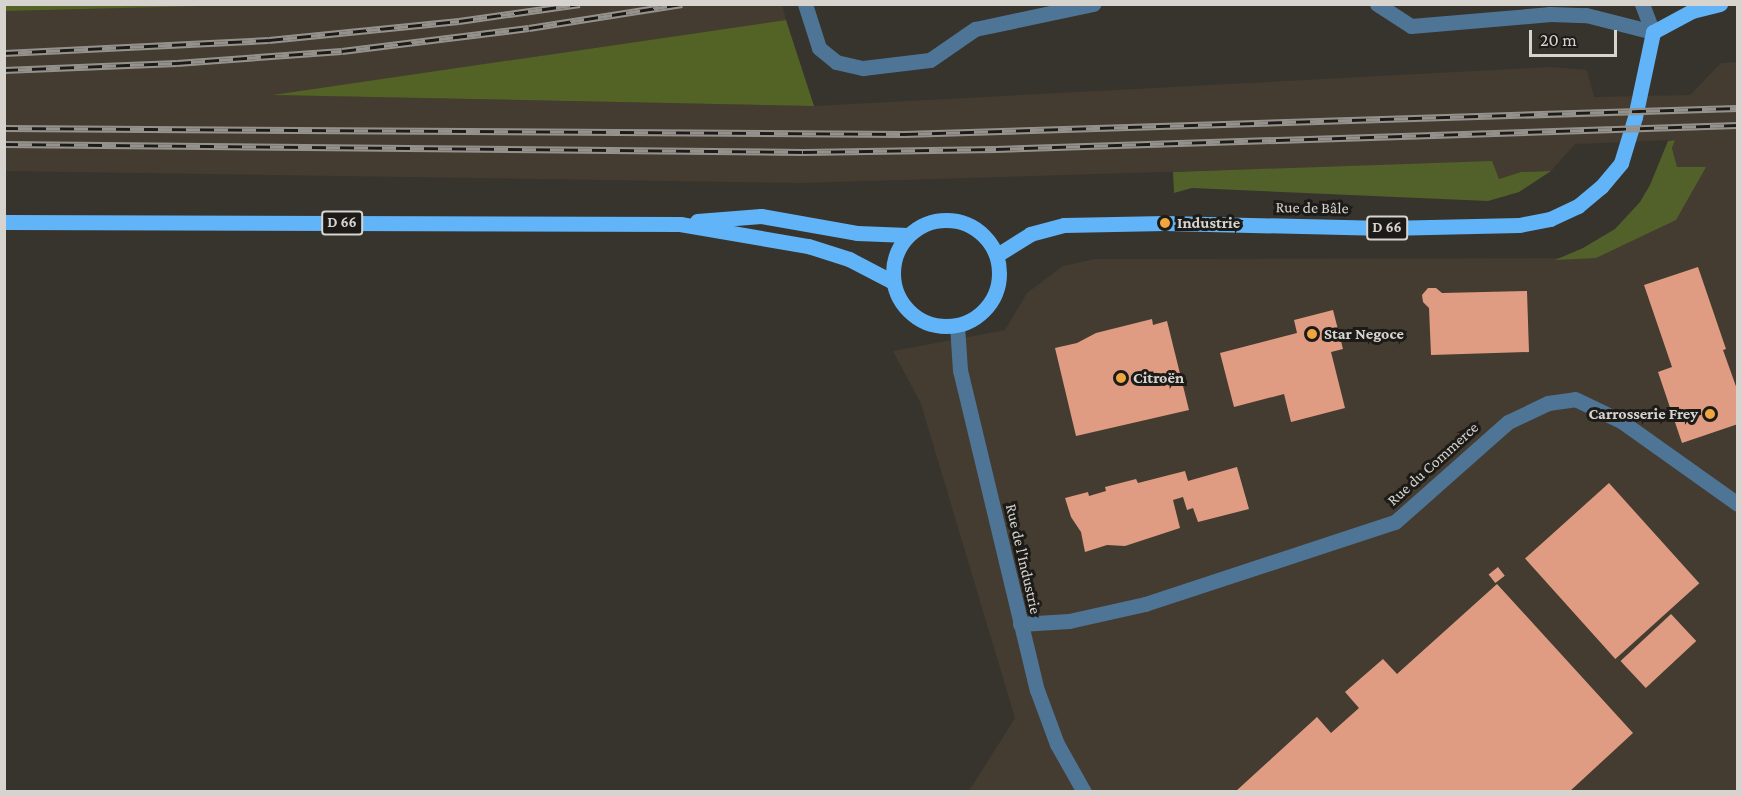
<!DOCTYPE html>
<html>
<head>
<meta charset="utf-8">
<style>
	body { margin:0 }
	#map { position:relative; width:1742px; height:796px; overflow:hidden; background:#37332d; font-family:"Crimson Pro",serif }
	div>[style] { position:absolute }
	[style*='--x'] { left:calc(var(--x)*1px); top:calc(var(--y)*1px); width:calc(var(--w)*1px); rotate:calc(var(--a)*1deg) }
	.built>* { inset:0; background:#443c31 }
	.green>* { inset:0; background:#52612a }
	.forest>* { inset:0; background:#536325 }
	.building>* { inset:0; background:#e09c82; transform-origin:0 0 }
	.minor>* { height:15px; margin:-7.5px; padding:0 7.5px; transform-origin:7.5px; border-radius:7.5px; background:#4e7596 }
	.major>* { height:15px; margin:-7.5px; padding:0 7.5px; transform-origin:7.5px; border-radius:7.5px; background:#61b4f7 }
	.major>.ring { margin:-7.5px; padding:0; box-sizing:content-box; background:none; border:15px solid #61b4f7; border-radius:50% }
	.rail>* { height:7px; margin-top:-3.5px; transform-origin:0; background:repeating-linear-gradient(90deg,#1d1b18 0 14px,#95928d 0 28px); box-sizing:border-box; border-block:2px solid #95928d }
	.dots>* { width:16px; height:16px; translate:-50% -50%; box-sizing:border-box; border:3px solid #1d1b18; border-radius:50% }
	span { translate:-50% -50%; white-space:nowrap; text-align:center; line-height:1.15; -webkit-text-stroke:6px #1d1b18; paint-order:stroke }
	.shield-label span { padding:2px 4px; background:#1d1b18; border:2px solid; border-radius:4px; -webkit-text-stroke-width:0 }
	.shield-label { font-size:15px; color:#d7d4d0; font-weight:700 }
	.street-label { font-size:16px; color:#d7d4d0 }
	.poi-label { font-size:16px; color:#d7d4d0; font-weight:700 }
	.left { translate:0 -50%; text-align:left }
	.right { translate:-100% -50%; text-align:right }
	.frame { position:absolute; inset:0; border:6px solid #d7d4d0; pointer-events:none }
	.scale { position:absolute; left:1529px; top:30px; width:88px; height:27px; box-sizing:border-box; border:3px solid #d7d4d0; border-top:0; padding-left:8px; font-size:18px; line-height:21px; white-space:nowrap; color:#d7d4d0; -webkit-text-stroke:4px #1d1b18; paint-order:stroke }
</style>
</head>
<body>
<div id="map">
	<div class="built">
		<i style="clip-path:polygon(239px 4px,782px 4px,786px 20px,278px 95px,814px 106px,1550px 67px,1587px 70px,1594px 97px,1690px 95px,1721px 63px,1737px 62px,1737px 791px,969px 791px,1015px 718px,921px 404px,893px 351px,1005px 330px,1027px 293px,1063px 266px,1095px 259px,1596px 258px,1705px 167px,1677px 167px,1672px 148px,1675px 140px,1575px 144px,1551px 171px,1521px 172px,1499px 179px,1262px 169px,801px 183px,5px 171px,4px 11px)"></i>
	</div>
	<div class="green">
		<i style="clip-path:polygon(1675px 140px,1672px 148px,1677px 167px,1706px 167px,1676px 220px,1596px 258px,1555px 260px,1583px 248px,1615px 229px,1640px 202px,1650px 185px,1668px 141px)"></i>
		<i style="clip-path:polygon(1492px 161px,1499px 179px,1521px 172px,1551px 171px,1519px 192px,1488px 201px,1192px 188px,1174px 193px,1173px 172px)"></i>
	</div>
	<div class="forest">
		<i style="clip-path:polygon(5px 4px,239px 4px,239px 5px,5px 11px)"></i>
		<i style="clip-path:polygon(786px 20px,814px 106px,273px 95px)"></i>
	</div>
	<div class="building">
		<i style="clip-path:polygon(1698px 267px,1726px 349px,1723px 350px,1738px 392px,1738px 424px,1682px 443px,1658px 372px,1672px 367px,1644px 285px)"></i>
		<i style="clip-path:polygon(1428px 288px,1436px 288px,1442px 293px,1527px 291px,1529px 352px,1431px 355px,1429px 308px,1423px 302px,1422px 295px)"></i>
		<i style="clip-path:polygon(1333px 310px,1343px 349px,1331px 352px,1345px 408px,1291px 422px,1284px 394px,1234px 407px,1220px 353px,1297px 333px,1294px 320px)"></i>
		<i style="clip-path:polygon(1152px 319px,1153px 325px,1167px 321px,1189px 410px,1076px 436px,1055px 348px,1077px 343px,1096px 333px)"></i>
		<i style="clip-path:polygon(1237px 467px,1249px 509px,1198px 522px,1193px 508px,1187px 510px,1183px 497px,1173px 500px,1180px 528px,1125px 546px,1107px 545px,1085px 552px,1081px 532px,1071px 517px,1065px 498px,1088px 492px,1089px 496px,1106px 491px,1105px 487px,1136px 479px,1138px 483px,1185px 471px,1188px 481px)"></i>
		<i style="left:1609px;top:483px;width:135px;height:113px;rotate:48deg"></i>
		<i style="left:1498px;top:567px;width:11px;height:12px;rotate:52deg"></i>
		<i style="clip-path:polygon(1497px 584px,1633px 733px,1569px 792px,1235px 792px,1317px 717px,1331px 733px,1359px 708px,1345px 692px,1383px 659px,1397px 674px)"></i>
		<i style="left:1671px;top:614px;width:37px;height:69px;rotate:47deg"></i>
	</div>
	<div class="minor">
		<i style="--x:805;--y:4;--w:46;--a:72.3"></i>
		<i style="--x:819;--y:48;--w:22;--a:39"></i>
		<i style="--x:836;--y:62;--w:28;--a:13"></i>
		<i style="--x:863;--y:68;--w:67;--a:-6.8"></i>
		<i style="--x:930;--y:60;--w:55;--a:-34.6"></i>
		<i style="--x:975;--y:29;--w:121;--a:-12"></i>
		<i style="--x:1377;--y:4;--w:40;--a:32.9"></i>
		<i style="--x:1411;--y:26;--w:140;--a:-4.9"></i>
		<i style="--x:1550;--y:14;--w:36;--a:2"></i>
		<i style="--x:1586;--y:15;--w:69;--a:14.2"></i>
		<i style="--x:1642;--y:4;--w:30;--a:69"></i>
		<i style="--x:957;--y:325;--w:45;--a:86.2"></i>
		<i style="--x:960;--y:370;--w:329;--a:76.5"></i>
		<i style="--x:1037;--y:690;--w:58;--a:69.7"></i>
		<i style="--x:1057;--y:744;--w:55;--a:60.6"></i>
		<i style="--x:1020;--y:624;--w:49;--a:-3.5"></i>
		<i style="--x:1069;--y:621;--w:78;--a:-12.6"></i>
		<i style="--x:1145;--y:604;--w:263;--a:-18.2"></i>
		<i style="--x:1395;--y:522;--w:151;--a:-41.5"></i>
		<i style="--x:1508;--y:422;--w:44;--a:-25.4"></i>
		<i style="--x:1548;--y:403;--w:27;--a:-8"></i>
		<i style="--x:1575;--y:399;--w:51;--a:25.6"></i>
		<i style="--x:1621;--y:421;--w:143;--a:35.4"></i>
	</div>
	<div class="major">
		<i class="ring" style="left:893px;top:220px;width:91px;height:91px"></i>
		<i style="--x:697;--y:221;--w:64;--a:-4.5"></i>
		<i style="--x:761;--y:216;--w:97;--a:10"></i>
		<i style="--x:857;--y:233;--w:51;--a:2.2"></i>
		<i style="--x:4;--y:222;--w:676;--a:0.17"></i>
		<i style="--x:680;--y:224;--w:130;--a:9.8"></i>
		<i style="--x:808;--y:246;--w:43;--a:17.6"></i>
		<i style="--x:849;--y:259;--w:50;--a:27.6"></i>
		<i style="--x:997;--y:255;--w:39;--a:-32"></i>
		<i style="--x:1030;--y:234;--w:35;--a:-15"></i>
		<i style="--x:1064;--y:225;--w:101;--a:-1.1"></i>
		<i style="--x:1165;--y:223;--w:221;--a:1.3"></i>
		<i style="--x:1386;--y:228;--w:133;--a:-1.3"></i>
		<i style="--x:1519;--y:225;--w:32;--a:-11"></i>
		<i style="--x:1550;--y:219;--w:31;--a:-25"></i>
		<i style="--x:1578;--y:206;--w:30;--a:-40"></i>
		<i style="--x:1601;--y:187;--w:31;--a:-50"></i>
		<i style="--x:1621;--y:163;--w:48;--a:-73.1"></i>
		<i style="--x:1635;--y:117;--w:87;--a:-78"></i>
		<i style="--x:1653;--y:32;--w:44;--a:-28.3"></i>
		<i style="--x:1692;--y:11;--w:29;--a:-14"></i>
	</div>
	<div class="rail">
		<i style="--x:4;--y:53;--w:265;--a:-2.8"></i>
		<i style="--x:269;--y:40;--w:191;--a:-5.7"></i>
		<i style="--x:459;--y:21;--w:122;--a:-8"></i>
		<i style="--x:4;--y:70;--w:173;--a:-2.3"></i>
		<i style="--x:177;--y:63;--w:165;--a:-4.2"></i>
		<i style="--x:342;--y:51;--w:188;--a:-7"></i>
		<i style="--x:529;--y:28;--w:155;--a:-8.9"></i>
		<i style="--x:4;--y:128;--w:900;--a:0.38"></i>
		<i style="--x:904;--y:134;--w:834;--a:-1.79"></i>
		<i style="--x:4;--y:144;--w:799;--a:0.57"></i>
		<i style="--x:803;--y:152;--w:193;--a:-0.9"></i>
		<i style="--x:996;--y:149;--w:742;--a:-1.85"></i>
	</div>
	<div class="dots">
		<i style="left:1165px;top:223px;background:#f0a63e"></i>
		<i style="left:1312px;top:334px;background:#f0a63e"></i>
		<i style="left:1121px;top:378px;background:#f0a63e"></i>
		<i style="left:1710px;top:414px;background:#f0a63e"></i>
	</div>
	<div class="shield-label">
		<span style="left:342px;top:223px">D 66</span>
		<span style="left:1387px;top:228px">D 66</span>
	</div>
	<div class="street-label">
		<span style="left:1312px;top:208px;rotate:1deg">Rue de Bâle</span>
		<span style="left:1433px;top:464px;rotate:-42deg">Rue du Commerce</span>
		<span style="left:1023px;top:559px;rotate:77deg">Rue de l'Industrie</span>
	</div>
	<div class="poi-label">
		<span class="left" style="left:1177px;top:223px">Industrie</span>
		<span class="left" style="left:1324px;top:334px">Star Negoce</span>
		<span class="left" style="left:1133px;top:378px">Citroën</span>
		<span class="right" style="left:1698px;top:414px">Carrosserie Frey</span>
	</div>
	<div class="frame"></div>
	<div class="scale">20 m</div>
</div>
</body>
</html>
